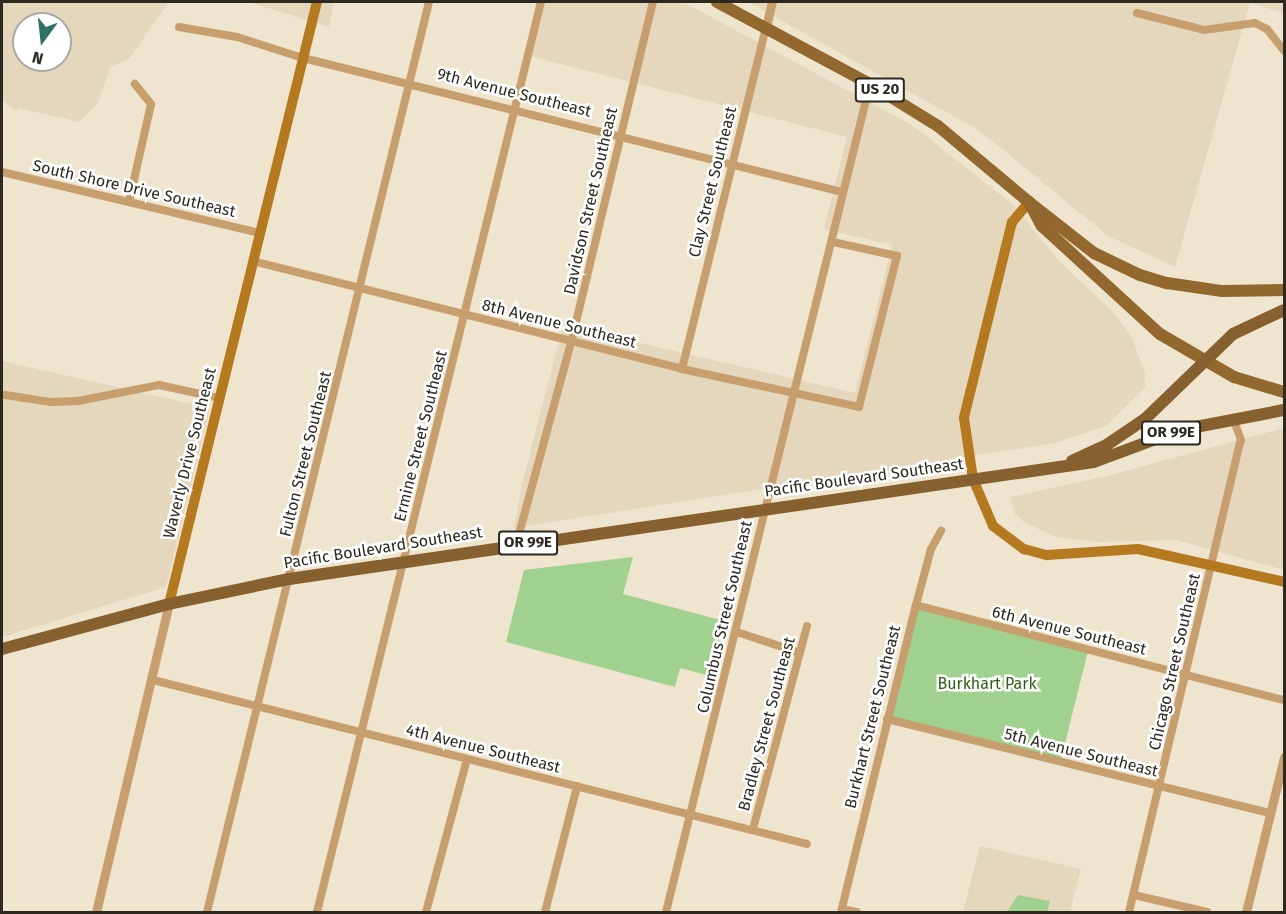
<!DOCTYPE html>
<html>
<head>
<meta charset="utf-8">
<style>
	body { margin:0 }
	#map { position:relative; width:1286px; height:914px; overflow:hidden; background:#efe5cf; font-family:"Fira Sans",sans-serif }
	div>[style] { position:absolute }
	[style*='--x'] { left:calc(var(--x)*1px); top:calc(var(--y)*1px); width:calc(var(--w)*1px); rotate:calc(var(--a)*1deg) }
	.built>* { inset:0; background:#e5d7bb }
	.green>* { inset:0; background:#a0d18f; transform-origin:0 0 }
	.minor>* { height:8px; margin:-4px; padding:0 4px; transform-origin:4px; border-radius:4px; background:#c79e6d }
	.tertiary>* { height:9px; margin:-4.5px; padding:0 4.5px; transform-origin:4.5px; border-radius:4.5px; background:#c79e6d }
	.secondary>* { height:10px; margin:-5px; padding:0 5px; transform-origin:5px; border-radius:5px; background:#b57920 }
	.primary>* { height:12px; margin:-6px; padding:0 6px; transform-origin:6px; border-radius:6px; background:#93682e }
	.trunk>* { height:12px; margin:-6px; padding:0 6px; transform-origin:6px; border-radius:6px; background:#86602e }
	span { translate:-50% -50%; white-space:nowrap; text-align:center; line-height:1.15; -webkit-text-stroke:5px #fff; paint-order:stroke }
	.shield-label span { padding:2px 4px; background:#fff; border:2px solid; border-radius:4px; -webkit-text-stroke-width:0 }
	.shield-label { font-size:15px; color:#2c2920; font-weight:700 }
	.street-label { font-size:16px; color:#2c2920 }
	.park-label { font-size:16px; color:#2d6216 }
	.frame { position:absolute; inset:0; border:3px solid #2c2920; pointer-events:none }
	.north { position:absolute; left:12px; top:12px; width:60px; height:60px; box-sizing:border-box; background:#fff; border:2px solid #aba9a6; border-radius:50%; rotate:195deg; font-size:16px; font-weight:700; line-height:24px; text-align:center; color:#2c2920 }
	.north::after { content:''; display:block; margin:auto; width:21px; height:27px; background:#2f7161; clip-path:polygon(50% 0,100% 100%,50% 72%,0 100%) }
</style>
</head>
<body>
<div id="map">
	<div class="built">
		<i style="clip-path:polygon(evenodd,2px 2px,169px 2px,129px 59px,110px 67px,98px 103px,79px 122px,18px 108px,17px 111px,2px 101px,2px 2px,24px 24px,60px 24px,60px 60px,24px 60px,24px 24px)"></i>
		<i style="clip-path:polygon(248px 2px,334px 2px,329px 27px)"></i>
		<i style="clip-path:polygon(536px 2px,683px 2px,912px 125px,1011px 203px,1061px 263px,1112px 311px,1132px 337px,1145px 374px,1145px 388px,1106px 426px,1055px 443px,514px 528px,522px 484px,563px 325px,855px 393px,892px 245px,824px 229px,847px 137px,525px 55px)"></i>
		<i style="clip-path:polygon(748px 2px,1284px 2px,1284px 13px,1250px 3px,1175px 267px,1108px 236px,980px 131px)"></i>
		<i style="clip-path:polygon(2px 361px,210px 408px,166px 587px,2px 637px)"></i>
		<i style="clip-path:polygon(1284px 428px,1284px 570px,1176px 540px,1099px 542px,1057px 537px,1025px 523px,1015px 514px,1010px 497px,1107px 476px)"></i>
		<i style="clip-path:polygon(980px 846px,1081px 869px,1070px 912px,963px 912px)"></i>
	</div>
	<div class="green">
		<i style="clip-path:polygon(633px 557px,623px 594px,724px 621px,710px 676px,680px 668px,675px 687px,506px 642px,524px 570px)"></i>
		<i style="left:916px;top:605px;width:178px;height:118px;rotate:14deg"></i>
		<i style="clip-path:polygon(1018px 895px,1050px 901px,1047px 912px,1007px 912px)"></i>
	</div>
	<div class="minor">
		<i style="--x:1137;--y:13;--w:69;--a:14.2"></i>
		<i style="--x:1204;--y:30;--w:51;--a:-7.8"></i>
		<i style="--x:1255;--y:23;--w:13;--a:27"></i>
		<i style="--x:1267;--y:29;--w:28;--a:52"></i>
		<i style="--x:179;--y:27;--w:59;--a:9.8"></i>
		<i style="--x:237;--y:37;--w:69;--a:17.7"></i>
		<i style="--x:303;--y:58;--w:555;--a:13.96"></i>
		<i style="--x:2;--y:172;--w:265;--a:13.3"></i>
		<i style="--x:129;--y:202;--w:100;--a:-77.3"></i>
		<i style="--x:151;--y:104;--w:26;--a:-129"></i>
		<i style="--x:253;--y:261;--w:442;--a:14.1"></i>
		<i style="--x:682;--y:369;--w:181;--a:12.1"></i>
		<i style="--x:859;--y:407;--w:156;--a:-75.9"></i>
		<i style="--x:897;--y:256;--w:66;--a:-167.7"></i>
		<i style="--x:682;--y:369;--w:352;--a:-76.2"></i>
		<i style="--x:5;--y:395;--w:47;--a:8.7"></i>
		<i style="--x:51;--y:402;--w:27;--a:-2"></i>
		<i style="--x:78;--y:401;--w:83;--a:-11.2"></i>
		<i style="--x:159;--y:385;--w:61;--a:12.2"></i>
		<i style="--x:516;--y:545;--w:213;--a:-74.8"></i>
		<i style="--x:572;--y:339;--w:347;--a:-76.5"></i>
		<i style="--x:916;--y:605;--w:380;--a:14.5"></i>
		<i style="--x:737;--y:632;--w:66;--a:18.4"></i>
		<i style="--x:153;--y:680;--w:674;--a:14.08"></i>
		<i style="--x:887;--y:719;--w:393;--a:13.8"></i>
		<i style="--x:753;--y:829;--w:210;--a:-75.1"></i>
		<i style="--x:1134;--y:895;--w:75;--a:13.1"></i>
		<i style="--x:842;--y:909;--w:15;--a:11"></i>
		<i style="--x:207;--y:912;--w:937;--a:-76.29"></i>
		<i style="--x:317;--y:912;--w:937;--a:-76.17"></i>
		<i style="--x:426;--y:912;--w:158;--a:-75"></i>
		<i style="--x:545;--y:912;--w:130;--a:-75.7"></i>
		<i style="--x:666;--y:912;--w:853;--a:-76.16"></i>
		<i style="--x:841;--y:912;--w:316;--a:-76.3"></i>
		<i style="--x:916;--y:605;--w:58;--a:-75"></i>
		<i style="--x:931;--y:549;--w:21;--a:-61"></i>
		<i style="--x:1129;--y:912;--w:485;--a:-76.7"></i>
		<i style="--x:1241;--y:440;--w:23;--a:-110"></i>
	</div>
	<div class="tertiary">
		<i style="--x:766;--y:27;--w:26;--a:-77"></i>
		<i style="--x:96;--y:912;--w:317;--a:-76.7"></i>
		<i style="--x:1246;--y:912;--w:160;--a:-76.2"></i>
	</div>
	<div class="secondary">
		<i style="--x:1029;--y:202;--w:26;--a:130"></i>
		<i style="--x:1012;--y:222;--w:202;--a:103.8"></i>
		<i style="--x:964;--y:418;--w:62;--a:81.6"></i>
		<i style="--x:973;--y:479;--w:51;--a:66.9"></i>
		<i style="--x:993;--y:526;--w:39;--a:37"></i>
		<i style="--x:1024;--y:549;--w:24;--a:15"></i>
		<i style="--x:1047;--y:555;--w:91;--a:-3.8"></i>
		<i style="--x:1138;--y:549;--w:150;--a:12.7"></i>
		<i style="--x:169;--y:604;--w:620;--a:-76.19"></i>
	</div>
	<div class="primary">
		<i style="--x:717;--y:2;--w:174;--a:28.2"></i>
		<i style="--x:870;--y:84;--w:80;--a:31.7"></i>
		<i style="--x:938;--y:126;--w:119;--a:39.9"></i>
		<i style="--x:1029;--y:202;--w:27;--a:62"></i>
		<i style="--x:1042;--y:226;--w:160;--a:42.5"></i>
		<i style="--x:1160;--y:334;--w:86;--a:30.2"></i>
		<i style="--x:1234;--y:377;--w:52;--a:16.7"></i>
		<i style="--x:1030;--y:203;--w:81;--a:38"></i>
		<i style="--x:1094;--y:253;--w:51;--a:25.6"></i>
		<i style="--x:1140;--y:275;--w:28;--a:17"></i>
		<i style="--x:1167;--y:283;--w:56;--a:8.3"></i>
		<i style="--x:1222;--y:291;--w:62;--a:-0.9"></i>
	</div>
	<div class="trunk">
		<i style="--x:1072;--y:461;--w:40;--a:-25"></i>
		<i style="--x:1108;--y:444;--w:45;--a:-34"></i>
		<i style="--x:1145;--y:419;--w:122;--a:-44"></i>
		<i style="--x:1233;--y:334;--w:56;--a:-25.2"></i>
		<i style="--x:2;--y:649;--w:173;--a:-15.1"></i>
		<i style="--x:169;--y:604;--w:123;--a:-11.8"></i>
		<i style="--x:289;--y:579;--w:813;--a:-8.27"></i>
		<i style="--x:1094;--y:462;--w:92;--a:-20.4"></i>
		<i style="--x:1180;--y:430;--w:106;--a:-10.9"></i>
	</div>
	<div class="shield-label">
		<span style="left:880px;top:90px">US 20</span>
		<span style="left:1171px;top:433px">OR 99E</span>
		<span style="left:528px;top:543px">OR 99E</span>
	</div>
	<div class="street-label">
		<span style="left:514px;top:93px;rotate:14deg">9th Avenue Southeast</span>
		<span style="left:713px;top:182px;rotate:-76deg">Clay Street Southeast</span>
		<span style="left:134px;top:189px;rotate:13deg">South Shore Drive Southeast</span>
		<span style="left:591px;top:201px;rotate:-77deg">Davidson Street Southeast</span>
		<span style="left:559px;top:324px;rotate:14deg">8th Avenue Southeast</span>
		<span style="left:421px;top:436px;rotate:-76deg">Ermine Street Southeast</span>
		<span style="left:190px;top:453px;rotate:-76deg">Waverly Drive Southeast</span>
		<span style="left:306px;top:454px;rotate:-76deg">Fulton Street Southeast</span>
		<span style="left:864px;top:478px;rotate:-8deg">Pacific Boulevard Southeast</span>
		<span style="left:383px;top:548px;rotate:-9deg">Pacific Boulevard Southeast</span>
		<span style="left:725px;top:617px;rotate:-77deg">Columbus Street Southeast</span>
		<span style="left:1069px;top:631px;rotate:14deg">6th Avenue Southeast</span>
		<span style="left:1175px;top:662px;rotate:-77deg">Chicago Street Southeast</span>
		<span style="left:873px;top:717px;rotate:-76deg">Burkhart Street Southeast</span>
		<span style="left:767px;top:724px;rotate:-75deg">Bradley Street Southeast</span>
		<span style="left:483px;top:749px;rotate:14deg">4th Avenue Southeast</span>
		<span style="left:1081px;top:753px;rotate:14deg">5th Avenue Southeast</span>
	</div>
	<div class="park-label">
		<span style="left:987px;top:684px">Burkhart Park</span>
	</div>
	<div class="frame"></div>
	<div class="north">N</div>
</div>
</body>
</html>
